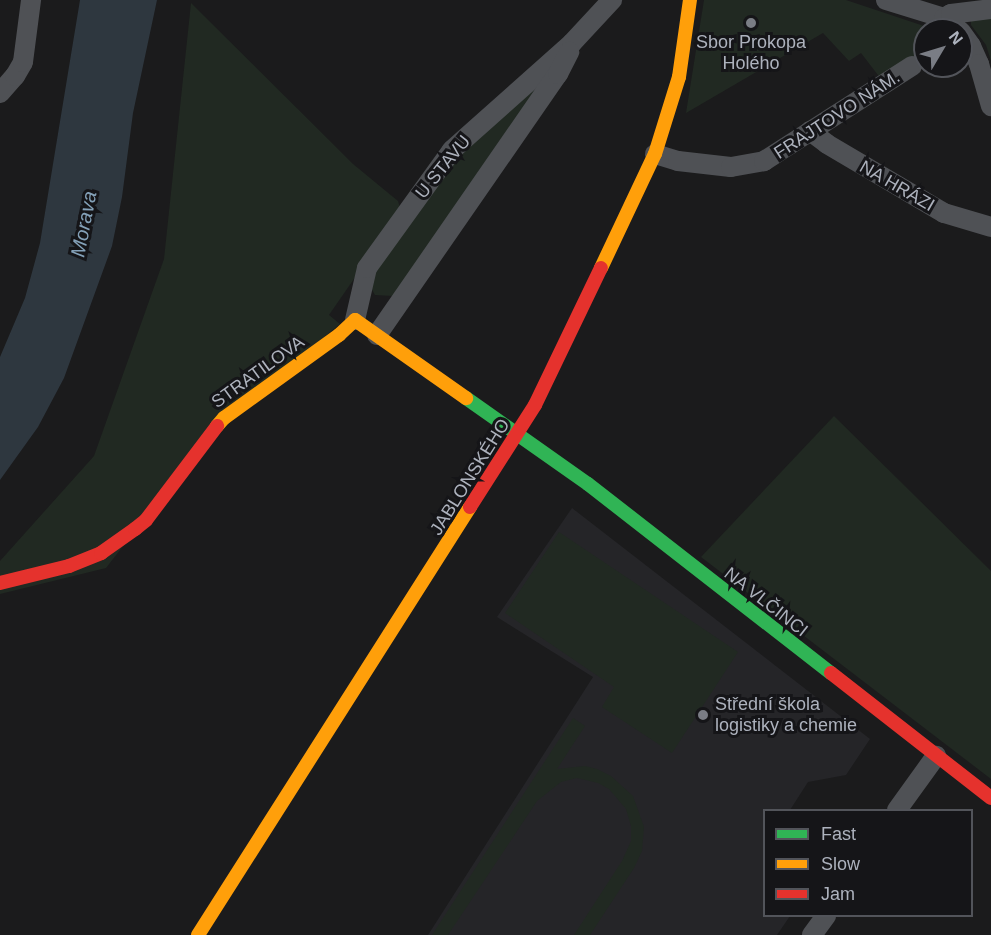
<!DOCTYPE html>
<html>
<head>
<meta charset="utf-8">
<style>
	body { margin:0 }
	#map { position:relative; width:991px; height:935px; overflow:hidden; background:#1b1b1c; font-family:Arial,sans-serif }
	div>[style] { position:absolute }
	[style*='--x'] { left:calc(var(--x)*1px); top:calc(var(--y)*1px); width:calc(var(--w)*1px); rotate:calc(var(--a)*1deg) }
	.built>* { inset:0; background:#252528 }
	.green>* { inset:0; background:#212922 }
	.water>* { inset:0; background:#2e373f }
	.street>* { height:20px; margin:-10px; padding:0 10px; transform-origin:10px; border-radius:10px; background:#4f5155 }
	.fast>* { height:14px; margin:-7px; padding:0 7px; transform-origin:7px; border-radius:7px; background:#30b455 }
	.slow>* { height:14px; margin:-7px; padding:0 7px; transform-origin:7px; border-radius:7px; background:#ff9f0a }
	.jam>* { height:14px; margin:-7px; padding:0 7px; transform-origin:7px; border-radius:7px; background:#e5322d }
	.dots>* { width:16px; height:16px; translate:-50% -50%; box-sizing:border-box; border:3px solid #151518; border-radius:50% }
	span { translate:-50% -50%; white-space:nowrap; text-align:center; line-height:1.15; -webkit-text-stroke:6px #151518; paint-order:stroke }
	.poi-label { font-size:18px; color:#adb2bd }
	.left { translate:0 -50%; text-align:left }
	.street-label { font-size:18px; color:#adb2bd }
	.water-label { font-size:20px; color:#84a1b8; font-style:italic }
	.legend { position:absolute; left:763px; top:809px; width:210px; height:108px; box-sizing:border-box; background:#151518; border:2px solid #52545a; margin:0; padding:8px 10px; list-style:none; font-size:18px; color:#adb2bd }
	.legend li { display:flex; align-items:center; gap:12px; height:30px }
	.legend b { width:30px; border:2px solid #52545a }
	.north { position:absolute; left:913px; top:18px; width:60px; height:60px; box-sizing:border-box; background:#151518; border:2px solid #52545a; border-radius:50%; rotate:52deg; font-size:16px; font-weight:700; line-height:24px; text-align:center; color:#adb2bd }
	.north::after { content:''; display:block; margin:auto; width:21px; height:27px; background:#7a7d85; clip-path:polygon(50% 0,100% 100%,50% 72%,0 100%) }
</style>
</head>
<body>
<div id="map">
	<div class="built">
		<i style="clip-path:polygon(572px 508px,870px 739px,846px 775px,808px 782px,790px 810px,764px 810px,764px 916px,790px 916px,777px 935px,428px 935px,593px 677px,497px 617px)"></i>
	</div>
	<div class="green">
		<i style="clip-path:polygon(704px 0,846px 0,936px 30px,925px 30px,925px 55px,881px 79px,861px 53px,849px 61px,823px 33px,686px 113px)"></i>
		<i style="clip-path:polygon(191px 3px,353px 164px,398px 201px,401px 211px,329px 315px,340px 324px,220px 422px,106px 568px,0 594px,0 561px,94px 456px,164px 259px)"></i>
		<i style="clip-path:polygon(991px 14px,991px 61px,986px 45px,971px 25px,971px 21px)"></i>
		<i style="clip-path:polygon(544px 82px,393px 296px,375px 295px,370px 286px,372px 272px,457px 152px,514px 102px)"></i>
		<i style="clip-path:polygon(834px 416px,991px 571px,991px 779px,701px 557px)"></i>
		<i style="clip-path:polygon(559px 532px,738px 652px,672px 753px,602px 707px,614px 687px,505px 613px)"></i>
		<i style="clip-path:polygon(573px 718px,585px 726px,557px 769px,585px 766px,597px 769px,611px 776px,633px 796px,644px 827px,642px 851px,634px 868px,590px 935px,574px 935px,622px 861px,631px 841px,631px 826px,626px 809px,609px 789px,598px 783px,577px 778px,561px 782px,537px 801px,448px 935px,432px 935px)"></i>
	</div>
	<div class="water">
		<i style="clip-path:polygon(80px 0,157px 0,133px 113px,122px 197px,112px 246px,64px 378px,38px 427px,0 480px,0 357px,25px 298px,40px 243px)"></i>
	</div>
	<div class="street">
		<i style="--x:886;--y:0;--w:61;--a:17.2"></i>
		<i style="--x:944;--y:18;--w:19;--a:39"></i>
		<i style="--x:944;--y:18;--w:8;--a:-30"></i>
		<i style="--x:951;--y:14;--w:40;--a:-7.1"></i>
		<i style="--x:961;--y:32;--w:17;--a:54"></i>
		<i style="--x:971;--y:46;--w:20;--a:66"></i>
		<i style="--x:979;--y:64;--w:44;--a:74.1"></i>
		<i style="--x:0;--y:93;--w:23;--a:-49"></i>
		<i style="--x:15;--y:76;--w:16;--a:-60"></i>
		<i style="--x:23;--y:62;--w:63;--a:-82.6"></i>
		<i style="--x:810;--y:131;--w:21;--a:37"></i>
		<i style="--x:827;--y:144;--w:136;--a:30.5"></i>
		<i style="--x:944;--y:213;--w:49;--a:16.6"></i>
		<i style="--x:655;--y:154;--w:24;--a:17"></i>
		<i style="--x:678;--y:161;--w:53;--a:6.5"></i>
		<i style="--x:731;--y:167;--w:34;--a:-10"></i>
		<i style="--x:764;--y:161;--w:176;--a:-32.7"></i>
		<i style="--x:355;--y:320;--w:53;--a:-77"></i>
		<i style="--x:367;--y:268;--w:145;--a:-54.2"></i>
		<i style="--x:452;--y:150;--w:161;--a:-41.7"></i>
		<i style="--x:572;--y:43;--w:59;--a:-47.1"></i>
		<i style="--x:377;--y:335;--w:318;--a:-55.3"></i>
		<i style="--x:558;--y:74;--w:25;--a:-63"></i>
		<i style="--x:897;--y:810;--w:67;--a:-54.2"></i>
		<i style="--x:812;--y:935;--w:24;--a:-54"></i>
	</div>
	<div class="fast">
		<i style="--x:466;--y:398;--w:149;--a:35.2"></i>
		<i style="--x:588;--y:484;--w:308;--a:37.9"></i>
	</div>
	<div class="slow">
		<i style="--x:601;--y:268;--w:126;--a:-64.7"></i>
		<i style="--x:655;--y:154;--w:81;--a:-72.7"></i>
		<i style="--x:679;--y:77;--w:78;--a:-81.9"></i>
		<i style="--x:217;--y:426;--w:11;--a:-49"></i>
		<i style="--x:224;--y:418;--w:142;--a:-35.8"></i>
		<i style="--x:339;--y:335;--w:22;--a:-43"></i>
		<i style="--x:355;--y:320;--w:136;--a:35.1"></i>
		<i style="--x:198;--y:935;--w:507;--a:-57.56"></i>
	</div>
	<div class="jam">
		<i style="--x:470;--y:507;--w:121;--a:-57.5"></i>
		<i style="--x:535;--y:405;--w:152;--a:-64.3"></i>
		<i style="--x:0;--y:583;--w:71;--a:-13.8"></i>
		<i style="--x:69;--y:566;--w:35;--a:-22"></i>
		<i style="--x:101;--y:553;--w:42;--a:-35.2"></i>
		<i style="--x:135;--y:529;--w:14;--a:-39"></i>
		<i style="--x:146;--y:520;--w:118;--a:-52.9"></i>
		<i style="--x:831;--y:673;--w:203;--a:38"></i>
	</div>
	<div class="dots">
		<i style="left:751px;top:23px;background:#7a7d85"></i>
		<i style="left:703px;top:715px;background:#7a7d85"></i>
	</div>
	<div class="poi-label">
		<span style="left:751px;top:53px">Sbor Prokopa<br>Holého</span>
		<span class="left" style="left:715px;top:715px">Střední škola<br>logistiky a chemie</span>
	</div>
	<div class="street-label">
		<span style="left:837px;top:115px;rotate:-33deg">FRAJTOVO NÁM.</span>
		<span style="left:443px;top:167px;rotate:-51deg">U STAVU</span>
		<span style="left:897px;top:186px;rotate:30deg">NA HRÁZI</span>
		<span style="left:258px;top:372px;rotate:-36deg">STRATILOVA</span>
		<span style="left:470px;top:477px;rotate:-58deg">JABLONSKÉHO</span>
		<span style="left:766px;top:602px;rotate:38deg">NA VLČINCI</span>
	</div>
	<div class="water-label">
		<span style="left:84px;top:224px;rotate:-79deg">Morava</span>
	</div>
	<ul class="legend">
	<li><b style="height:8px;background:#30b455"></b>Fast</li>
	<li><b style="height:8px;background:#ff9f0a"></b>Slow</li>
	<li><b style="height:8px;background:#e5322d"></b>Jam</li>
	</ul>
	<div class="north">N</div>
</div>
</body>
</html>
